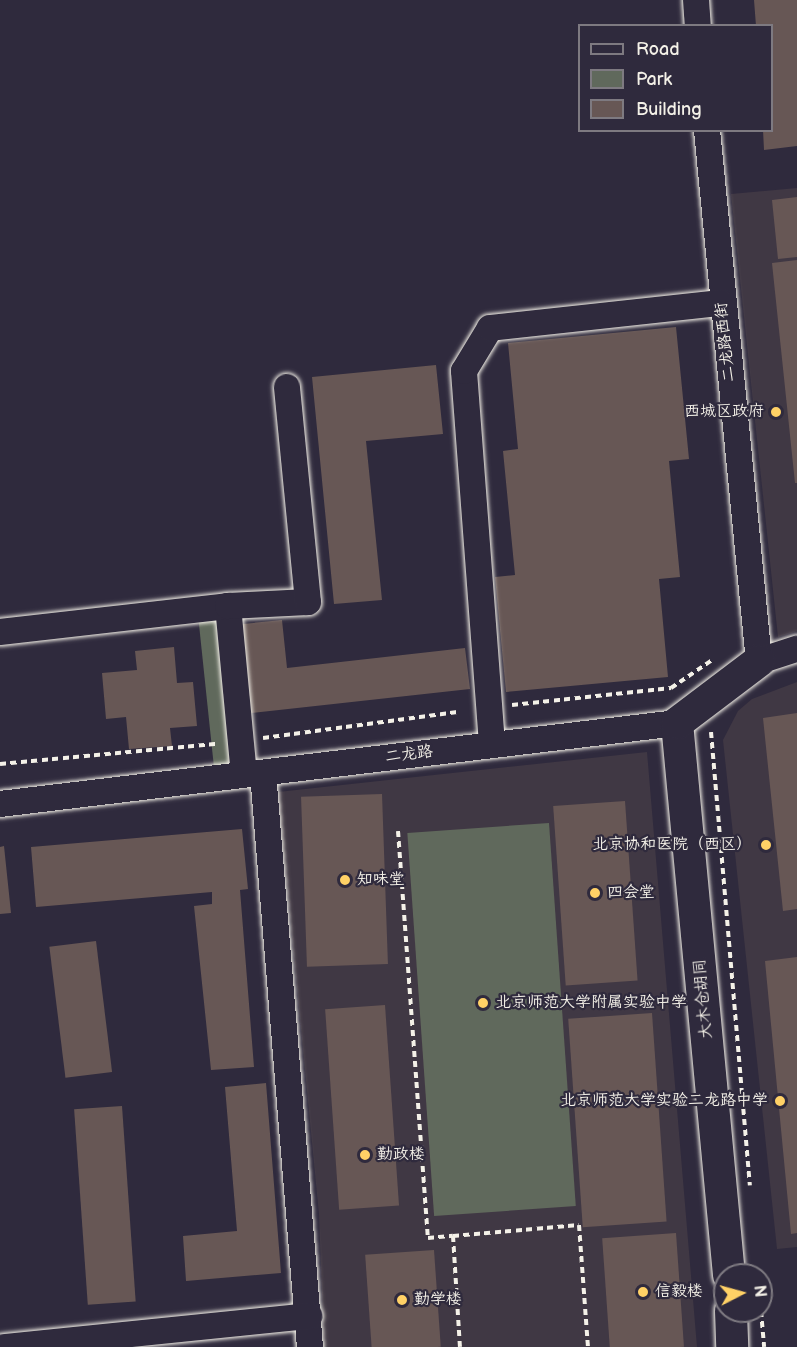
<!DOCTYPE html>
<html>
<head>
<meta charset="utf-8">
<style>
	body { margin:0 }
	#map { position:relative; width:797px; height:1347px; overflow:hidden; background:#2f2a3d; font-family:"Balsamiq Sans","LXGW WenKai TC",sans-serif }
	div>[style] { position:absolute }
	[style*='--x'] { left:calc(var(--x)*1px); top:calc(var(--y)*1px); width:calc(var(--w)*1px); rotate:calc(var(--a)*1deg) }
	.built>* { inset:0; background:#403844 }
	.green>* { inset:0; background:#60695c; transform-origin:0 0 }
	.building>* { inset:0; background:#675755; transform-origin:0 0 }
	.path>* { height:4px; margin-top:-2px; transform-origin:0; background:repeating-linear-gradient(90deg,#f4f1e8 0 6px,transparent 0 10.5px) }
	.roads { filter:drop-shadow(0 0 2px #f4f1e8) drop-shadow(0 0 2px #f4f1e8) }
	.minor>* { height:26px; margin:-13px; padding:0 13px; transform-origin:13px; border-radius:13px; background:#2f2a3d }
	.tertiary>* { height:32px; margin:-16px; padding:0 16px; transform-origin:16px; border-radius:16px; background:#2f2a3d }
	.dots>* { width:16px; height:16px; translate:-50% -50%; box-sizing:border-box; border:3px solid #2f2a3d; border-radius:50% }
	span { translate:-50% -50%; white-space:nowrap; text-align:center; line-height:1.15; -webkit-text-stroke:4.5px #2f2a3d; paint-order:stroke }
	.street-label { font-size:16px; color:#f4f1e8 }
	.poi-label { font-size:16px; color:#f4f1e8 }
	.right { translate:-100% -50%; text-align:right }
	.left { translate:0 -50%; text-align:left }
	.legend { position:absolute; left:578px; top:24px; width:195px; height:108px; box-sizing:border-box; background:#2f2a3d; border:2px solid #7e7a81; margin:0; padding:8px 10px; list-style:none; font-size:18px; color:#f4f1e8 }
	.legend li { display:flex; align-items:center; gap:12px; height:30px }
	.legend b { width:30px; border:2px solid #7e7a81 }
	.north { position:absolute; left:713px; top:1263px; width:60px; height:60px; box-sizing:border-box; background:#2f2a3d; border:2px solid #7e7a81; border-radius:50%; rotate:84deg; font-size:16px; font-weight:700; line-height:24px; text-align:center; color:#f4f1e8 }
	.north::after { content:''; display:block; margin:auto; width:21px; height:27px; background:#ffd166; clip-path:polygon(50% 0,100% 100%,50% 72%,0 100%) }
</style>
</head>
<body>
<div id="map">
	<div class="built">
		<i style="clip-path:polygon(797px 188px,797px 631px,778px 637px,731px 194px)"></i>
		<i style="clip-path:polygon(797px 682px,797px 1247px,777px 1249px,723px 740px,738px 711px,752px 699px)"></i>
		<i style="clip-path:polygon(647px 752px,697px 1347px,324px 1347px,319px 1214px,278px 792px)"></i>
	</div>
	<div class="green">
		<i style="left:218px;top:614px;width:155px;height:20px;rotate:84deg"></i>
		<i style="left:549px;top:823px;width:384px;height:142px;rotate:86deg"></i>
	</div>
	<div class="building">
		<i style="clip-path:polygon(754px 0,797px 0,797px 146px,764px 150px,763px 130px,772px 130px,772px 26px,756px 26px)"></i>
		<i style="clip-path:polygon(797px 197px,797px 257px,778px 259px,772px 200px)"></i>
		<i style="clip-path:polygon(797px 260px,797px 483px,795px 483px,772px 263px)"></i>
		<i style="clip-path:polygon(676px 327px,689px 459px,669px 461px,680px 577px,659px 579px,668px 677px,506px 692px,495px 577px,515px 575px,503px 451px,518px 449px,508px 343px)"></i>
		<i style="clip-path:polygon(436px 365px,443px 434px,366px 441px,382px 600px,334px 604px,312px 377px)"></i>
		<i style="clip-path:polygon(282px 620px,287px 668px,465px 648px,470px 689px,243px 714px,233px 625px)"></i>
		<i style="clip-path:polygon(174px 647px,177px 683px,193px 682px,197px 726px,170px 728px,172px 746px,129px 749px,126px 717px,106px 719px,102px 673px,137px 670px,135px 651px)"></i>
		<i style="clip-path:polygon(797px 713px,797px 909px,783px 911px,763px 718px)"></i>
		<i style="left:382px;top:794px;width:170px;height:81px;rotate:88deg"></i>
		<i style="left:625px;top:801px;width:180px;height:72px;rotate:86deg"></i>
		<i style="clip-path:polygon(242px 829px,248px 889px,240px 890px,254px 1067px,211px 1070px,194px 906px,212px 904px,212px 892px,36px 907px,31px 847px)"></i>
		<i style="clip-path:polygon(4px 846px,11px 913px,0 914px,0 847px)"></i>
		<i style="left:96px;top:941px;width:132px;height:47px;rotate:83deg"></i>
		<i style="clip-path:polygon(797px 957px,797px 1233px,791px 1234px,765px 961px)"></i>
		<i style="left:385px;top:1005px;width:201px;height:60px;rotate:86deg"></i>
		<i style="left:652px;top:1013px;width:209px;height:84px;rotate:86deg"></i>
		<i style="clip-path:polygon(266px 1083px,281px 1273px,186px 1281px,183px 1236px,237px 1231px,225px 1087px)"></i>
		<i style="left:122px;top:1106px;width:196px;height:48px;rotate:86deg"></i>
		<i style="left:676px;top:1233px;width:114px;height:74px;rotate:86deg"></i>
		<i style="left:434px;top:1250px;width:97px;height:69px;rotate:86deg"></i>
	</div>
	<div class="path">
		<i style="--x:512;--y:705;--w:160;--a:-6.1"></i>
		<i style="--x:671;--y:688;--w:50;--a:-34.3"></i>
		<i style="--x:711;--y:732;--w:455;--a:85.1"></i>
		<i style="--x:263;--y:738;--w:196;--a:-7.6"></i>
		<i style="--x:0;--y:764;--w:218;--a:-5.3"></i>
		<i style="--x:398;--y:831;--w:408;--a:85.8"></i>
		<i style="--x:428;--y:1238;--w:25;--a:-5"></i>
		<i style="--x:453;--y:1236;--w:111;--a:86.4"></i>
		<i style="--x:453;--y:1236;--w:126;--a:-5"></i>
		<i style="--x:579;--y:1225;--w:122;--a:85.8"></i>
		<i style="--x:761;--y:1311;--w:36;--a:85"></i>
	</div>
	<div class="roads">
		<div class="minor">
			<i style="--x:696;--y:0;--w:26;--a:86"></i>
			<i style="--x:707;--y:130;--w:534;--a:84.41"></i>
			<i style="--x:759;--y:661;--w:40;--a:-18"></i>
			<i style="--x:228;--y:606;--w:169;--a:84.6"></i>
			<i style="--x:0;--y:632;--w:229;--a:-6.5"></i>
			<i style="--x:228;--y:606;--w:80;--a:-2.9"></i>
			<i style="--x:308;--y:602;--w:216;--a:-95.6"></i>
			<i style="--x:492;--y:744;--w:374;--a:-94.3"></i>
			<i style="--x:464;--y:371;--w:50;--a:-58.8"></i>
			<i style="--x:490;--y:328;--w:233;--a:-6.2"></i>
			<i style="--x:263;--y:773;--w:576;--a:85.32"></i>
			<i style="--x:0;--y:804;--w:682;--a:-6.82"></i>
			<i style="--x:4;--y:1347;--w:307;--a:-5.8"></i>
		</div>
		<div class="tertiary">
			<i style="--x:729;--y:1275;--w:554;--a:-95.38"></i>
			<i style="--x:677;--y:723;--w:103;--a:-37.1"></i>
			<i style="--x:731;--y:1311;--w:36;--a:88"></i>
		</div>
	</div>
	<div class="dots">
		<i style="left:776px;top:412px;background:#ffd166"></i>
		<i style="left:766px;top:845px;background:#ffd166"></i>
		<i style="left:345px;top:880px;background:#ffd166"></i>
		<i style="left:595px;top:893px;background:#ffd166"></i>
		<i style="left:483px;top:1003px;background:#ffd166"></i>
		<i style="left:780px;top:1101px;background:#ffd166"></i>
		<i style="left:365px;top:1155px;background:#ffd166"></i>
		<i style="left:643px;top:1292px;background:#ffd166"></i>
		<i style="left:402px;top:1300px;background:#ffd166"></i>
	</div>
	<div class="street-label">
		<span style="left:726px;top:342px;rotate:-96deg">二龙路西街</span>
		<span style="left:409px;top:755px;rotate:-7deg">二龙路</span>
		<span style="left:704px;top:999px;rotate:-95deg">大木仓胡同</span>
	</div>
	<div class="poi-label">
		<span class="right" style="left:764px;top:412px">西城区政府</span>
		<span class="right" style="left:752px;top:845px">北京协和医院（西区）</span>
		<span class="left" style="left:357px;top:880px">知味堂</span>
		<span class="left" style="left:607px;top:893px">四会堂</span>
		<span class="left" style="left:495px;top:1003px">北京师范大学附属实验中学</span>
		<span class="right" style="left:768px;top:1101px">北京师范大学实验二龙路中学</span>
		<span class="left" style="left:377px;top:1155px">勤政楼</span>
		<span class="left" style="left:655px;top:1292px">信毅楼</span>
		<span class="left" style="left:414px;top:1300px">勤学楼</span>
	</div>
	<ul class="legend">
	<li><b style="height:8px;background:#2f2a3d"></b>Road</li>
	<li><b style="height:16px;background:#60695c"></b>Park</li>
	<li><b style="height:16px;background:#675755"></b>Building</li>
	</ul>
	<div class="north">N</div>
</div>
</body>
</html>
